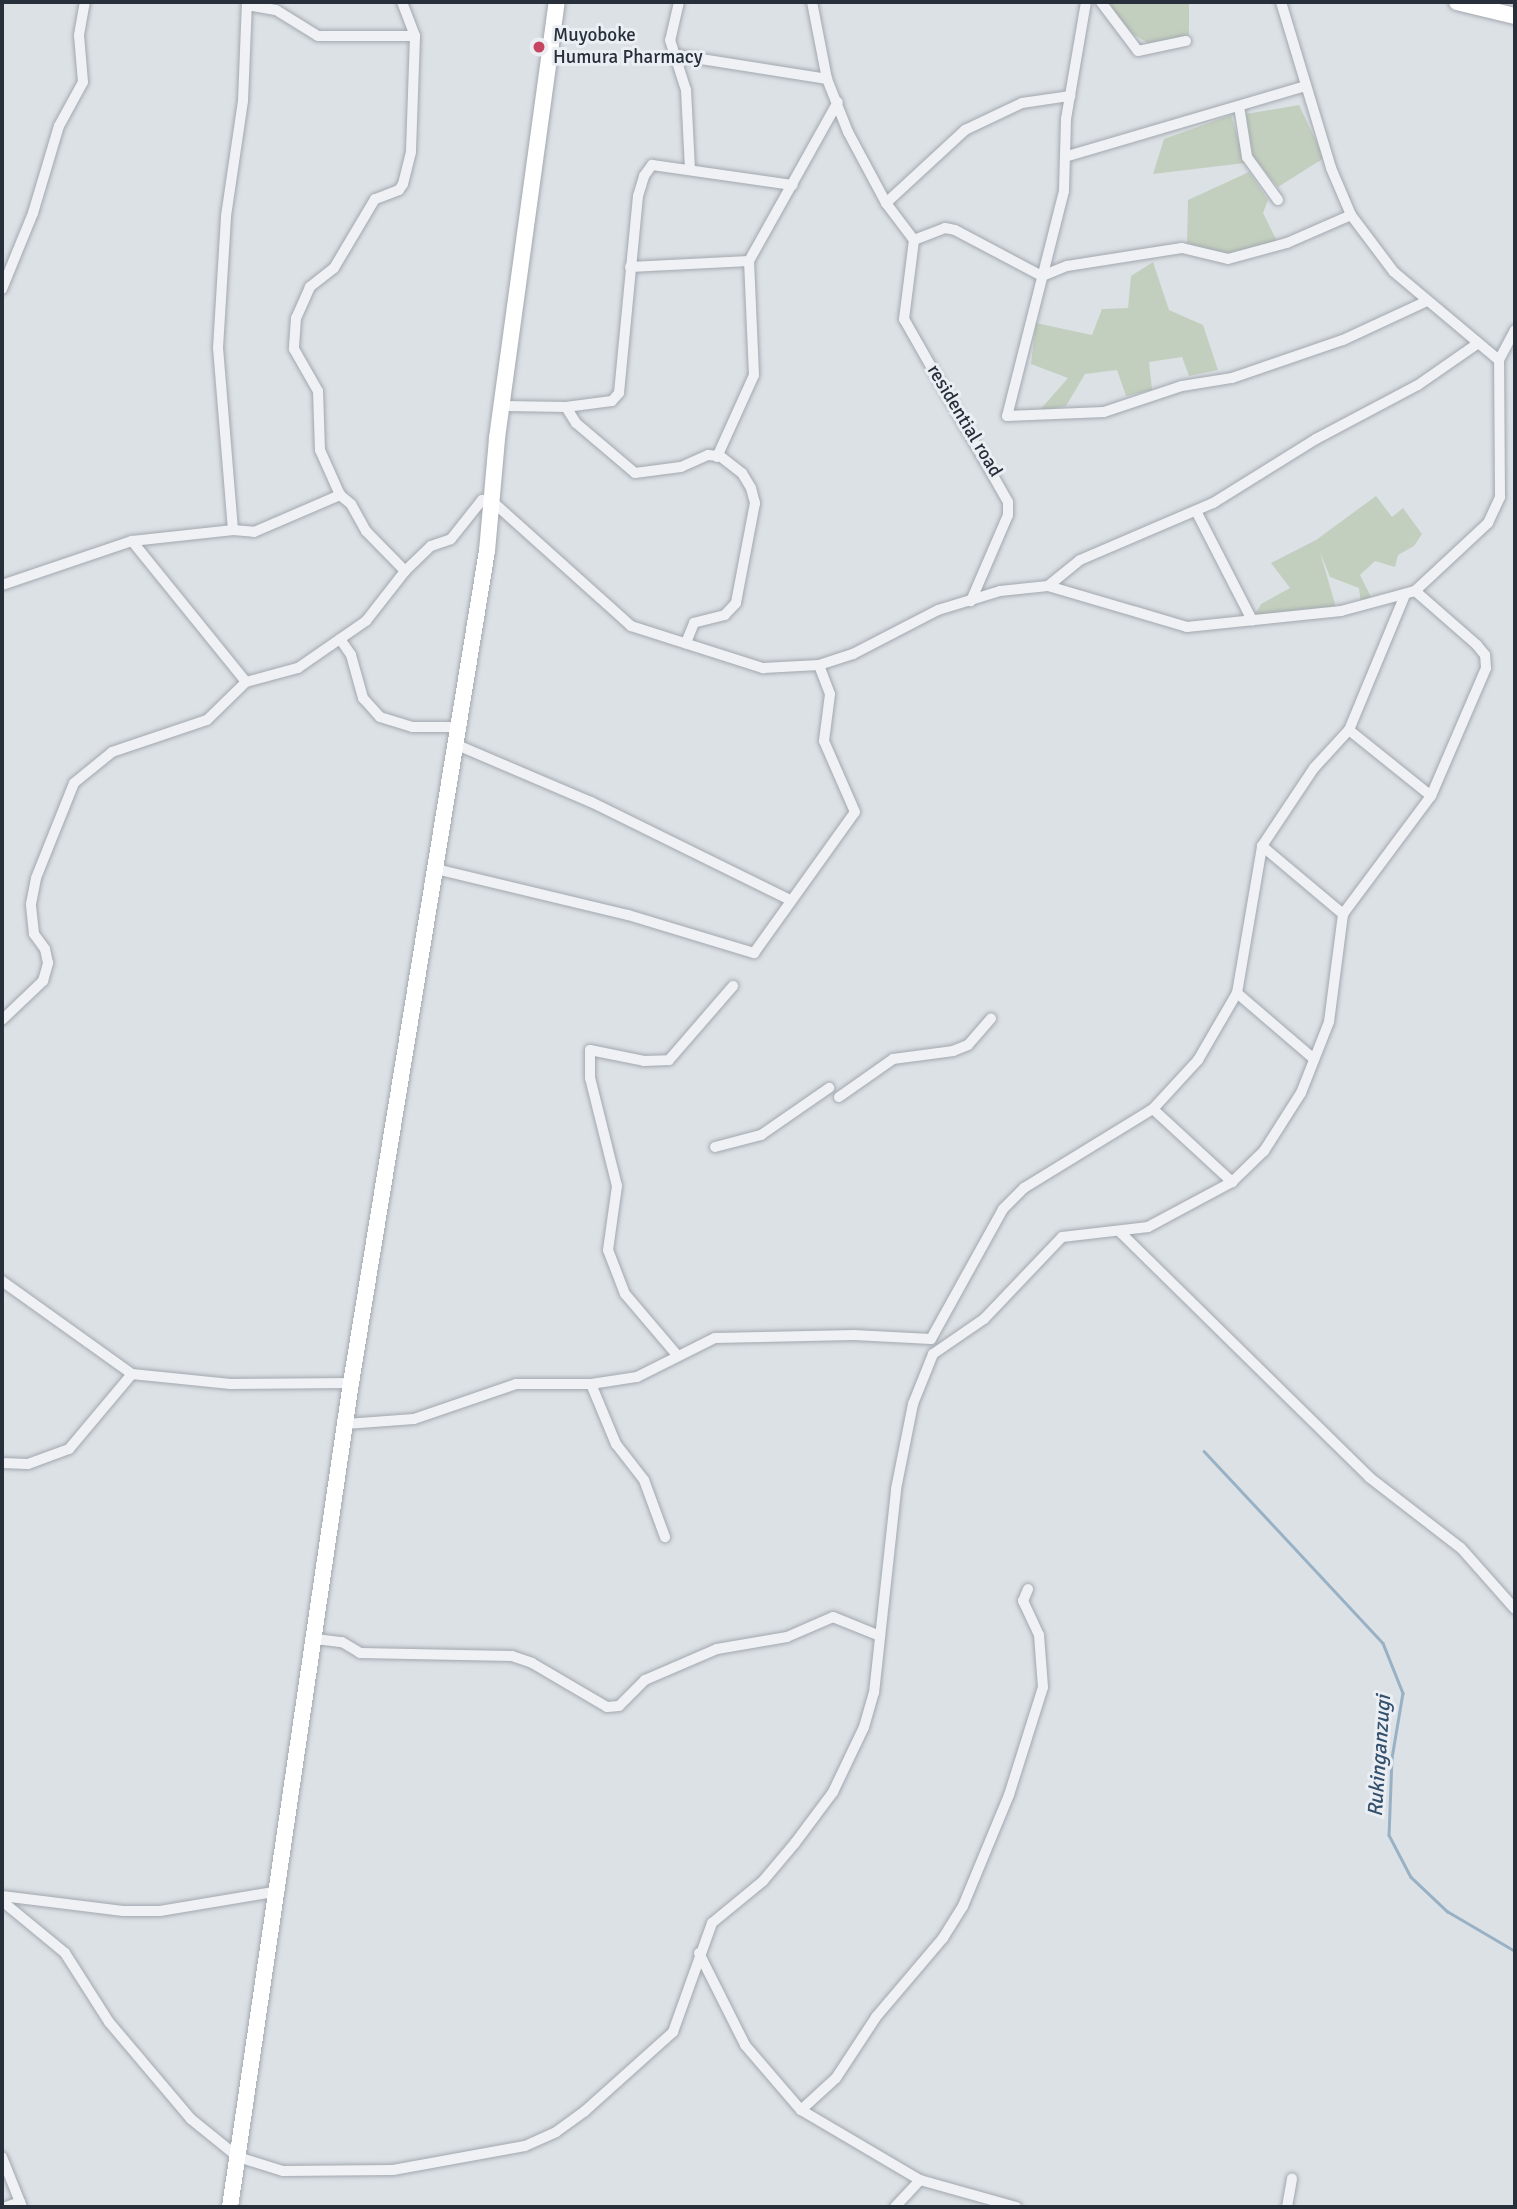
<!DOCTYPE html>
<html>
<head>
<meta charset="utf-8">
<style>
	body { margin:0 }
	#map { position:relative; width:1517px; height:2209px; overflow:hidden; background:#dce1e6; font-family:Signika,sans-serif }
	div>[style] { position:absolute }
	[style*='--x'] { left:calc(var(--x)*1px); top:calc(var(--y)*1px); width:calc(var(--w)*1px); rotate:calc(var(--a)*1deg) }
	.green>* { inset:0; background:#c3cfbe }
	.stream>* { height:2.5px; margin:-1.25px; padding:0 1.25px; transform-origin:1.25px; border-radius:1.25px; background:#98b1c4 }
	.roads { filter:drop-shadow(0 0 2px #a2a8af) drop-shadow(0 0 2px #a2a8af) }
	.street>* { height:10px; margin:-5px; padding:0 5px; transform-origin:5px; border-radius:5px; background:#eff1f4 }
	.secondary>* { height:16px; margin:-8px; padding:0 8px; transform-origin:8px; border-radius:8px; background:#fff }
	.dots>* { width:19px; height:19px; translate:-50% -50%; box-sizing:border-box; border:4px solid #ebeff4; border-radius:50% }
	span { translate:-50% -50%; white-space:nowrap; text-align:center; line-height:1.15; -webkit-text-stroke:6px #ebeff4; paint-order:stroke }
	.poi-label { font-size:19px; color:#272f3b }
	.left { translate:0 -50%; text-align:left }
	.street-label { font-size:19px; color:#272f3b }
	.water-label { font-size:21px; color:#33506d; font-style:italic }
	.frame { position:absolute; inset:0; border:4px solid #272f3b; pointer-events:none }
</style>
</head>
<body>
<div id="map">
	<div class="green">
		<i style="clip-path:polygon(1111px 2px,1189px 2px,1189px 35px,1151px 45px,1133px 34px,1112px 10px)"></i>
		<i style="clip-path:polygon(1299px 105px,1324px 158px,1278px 187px,1253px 157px,1246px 114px)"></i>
		<i style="clip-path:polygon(1231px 115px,1245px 163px,1153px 174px,1164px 139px)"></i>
		<i style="clip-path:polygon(1249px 172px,1268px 200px,1263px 213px,1277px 241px,1225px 255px,1187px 243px,1188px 200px)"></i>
		<i style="clip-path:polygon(1153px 262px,1169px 310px,1203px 325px,1218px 370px,1189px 376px,1182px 357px,1149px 362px,1152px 390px,1126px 396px,1117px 370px,1085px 374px,1066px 406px,1039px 411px,1068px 378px,1031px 364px,1036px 323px,1092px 335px,1102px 309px,1128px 308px,1131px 276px)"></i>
		<i style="clip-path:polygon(1376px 496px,1392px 517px,1403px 508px,1422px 534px,1414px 546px,1398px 555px,1395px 567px,1375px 561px,1360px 575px,1372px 599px,1361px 604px,1359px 588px,1330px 577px,1320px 552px,1337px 611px,1252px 620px,1261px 604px,1290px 588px,1271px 563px,1316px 540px)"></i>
	</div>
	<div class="stream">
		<i style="--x:1204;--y:1451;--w:262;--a:47"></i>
		<i style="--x:1383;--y:1643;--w:54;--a:68.2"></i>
		<i style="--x:1403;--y:1693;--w:66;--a:99.6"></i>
		<i style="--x:1392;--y:1758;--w:77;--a:92.2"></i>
		<i style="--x:1389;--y:1835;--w:47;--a:62.4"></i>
		<i style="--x:1411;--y:1877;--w:50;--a:43.4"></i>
		<i style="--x:1447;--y:1911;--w:79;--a:30.5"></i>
	</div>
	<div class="roads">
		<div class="street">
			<i style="--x:402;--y:2;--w:36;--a:69"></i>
			<i style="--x:415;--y:36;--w:116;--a:92"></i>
			<i style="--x:411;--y:152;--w:33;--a:104"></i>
			<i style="--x:403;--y:184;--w:7;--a:124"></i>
			<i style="--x:399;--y:190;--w:26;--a:159"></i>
			<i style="--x:375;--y:199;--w:80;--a:120.7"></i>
			<i style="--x:334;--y:268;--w:31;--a:142"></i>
			<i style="--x:310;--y:287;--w:34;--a:114"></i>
			<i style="--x:296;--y:318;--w:31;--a:94"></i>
			<i style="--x:294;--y:349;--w:48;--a:60.3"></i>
			<i style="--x:318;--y:391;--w:59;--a:88.1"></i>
			<i style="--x:320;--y:450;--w:49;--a:66"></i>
			<i style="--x:340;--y:495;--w:14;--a:39"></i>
			<i style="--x:351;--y:504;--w:31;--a:61"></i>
			<i style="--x:366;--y:531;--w:56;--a:45.7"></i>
			<i style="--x:679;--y:2;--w:39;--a:103"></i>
			<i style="--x:670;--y:40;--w:52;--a:72.3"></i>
			<i style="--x:686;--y:90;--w:79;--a:87.1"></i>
			<i style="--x:812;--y:2;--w:78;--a:79"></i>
			<i style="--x:827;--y:79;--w:57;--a:68.4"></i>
			<i style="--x:848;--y:132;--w:81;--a:61.8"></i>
			<i style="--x:886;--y:203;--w:46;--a:52.9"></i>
			<i style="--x:914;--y:240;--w:33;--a:-21"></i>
			<i style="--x:945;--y:228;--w:10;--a:11"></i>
			<i style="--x:955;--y:230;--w:98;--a:27.9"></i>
			<i style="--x:1042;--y:276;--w:27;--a:-22"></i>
			<i style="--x:1067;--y:266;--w:116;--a:-8.9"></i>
			<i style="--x:1182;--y:248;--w:47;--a:13.4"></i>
			<i style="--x:1228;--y:259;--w:61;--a:-15.2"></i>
			<i style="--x:1287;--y:243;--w:70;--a:-23.6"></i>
			<i style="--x:1086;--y:2;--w:119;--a:99.7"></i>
			<i style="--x:1066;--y:119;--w:72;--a:91.6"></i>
			<i style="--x:1064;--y:191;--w:232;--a:104.2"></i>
			<i style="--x:1007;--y:416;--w:97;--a:-2.4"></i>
			<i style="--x:1104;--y:412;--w:82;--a:-18.4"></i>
			<i style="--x:1182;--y:386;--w:51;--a:-9.1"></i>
			<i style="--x:1232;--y:378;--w:117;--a:-18.9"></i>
			<i style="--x:1343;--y:340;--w:90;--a:-24.9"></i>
			<i style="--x:1101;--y:2;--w:61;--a:52.9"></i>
			<i style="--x:1138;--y:51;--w:49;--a:-11.8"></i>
			<i style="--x:1281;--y:2;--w:173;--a:73.2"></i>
			<i style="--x:1331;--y:168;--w:51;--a:66.9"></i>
			<i style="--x:1351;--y:215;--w:71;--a:53"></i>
			<i style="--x:1394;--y:272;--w:137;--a:40"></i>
			<i style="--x:247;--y:5;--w:29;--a:10"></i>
			<i style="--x:276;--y:10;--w:49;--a:31.8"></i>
			<i style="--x:318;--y:36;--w:97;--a:0"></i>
			<i style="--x:676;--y:55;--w:153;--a:9"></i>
			<i style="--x:1239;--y:106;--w:52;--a:81.1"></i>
			<i style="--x:1247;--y:157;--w:53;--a:54.2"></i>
			<i style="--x:1068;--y:156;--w:248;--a:-16.4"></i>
			<i style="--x:886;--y:203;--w:108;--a:-42.7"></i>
			<i style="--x:965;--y:130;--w:63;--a:-25.3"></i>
			<i style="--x:1022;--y:103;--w:49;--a:-8.3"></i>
			<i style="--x:914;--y:240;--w:80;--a:97.2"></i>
			<i style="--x:904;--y:319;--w:210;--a:60.4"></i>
			<i style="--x:1008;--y:502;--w:13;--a:90"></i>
			<i style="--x:1008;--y:515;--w:94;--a:113.3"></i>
			<i style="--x:630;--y:267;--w:119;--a:-2.9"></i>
			<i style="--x:2;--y:289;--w:82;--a:-67.8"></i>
			<i style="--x:33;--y:213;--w:91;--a:-73.4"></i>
			<i style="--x:59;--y:126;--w:50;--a:-61.4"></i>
			<i style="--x:83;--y:82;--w:47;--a:-94.9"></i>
			<i style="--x:79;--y:35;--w:34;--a:-80"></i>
			<i style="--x:505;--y:406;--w:61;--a:0.9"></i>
			<i style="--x:566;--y:407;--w:46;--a:-7.4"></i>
			<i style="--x:612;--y:401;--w:11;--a:-49"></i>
			<i style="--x:619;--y:393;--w:198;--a:-84.5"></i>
			<i style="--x:638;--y:196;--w:21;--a:-73"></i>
			<i style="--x:644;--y:176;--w:14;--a:-54"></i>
			<i style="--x:652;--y:165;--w:142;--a:8.1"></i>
			<i style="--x:566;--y:407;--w:19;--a:58"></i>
			<i style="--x:576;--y:423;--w:77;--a:40.3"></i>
			<i style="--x:635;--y:473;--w:46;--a:-7.4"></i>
			<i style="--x:681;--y:467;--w:30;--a:-24"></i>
			<i style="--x:708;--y:455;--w:12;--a:5"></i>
			<i style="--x:720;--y:456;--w:28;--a:38"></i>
			<i style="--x:742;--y:473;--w:17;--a:59"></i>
			<i style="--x:751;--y:488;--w:16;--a:75"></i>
			<i style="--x:755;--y:503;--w:102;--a:100.8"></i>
			<i style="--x:736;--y:603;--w:16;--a:133"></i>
			<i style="--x:725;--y:615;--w:32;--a:166"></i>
			<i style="--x:694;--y:623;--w:22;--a:112"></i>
			<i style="--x:717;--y:457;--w:90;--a:-65.7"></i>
			<i style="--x:754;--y:375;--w:114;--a:-92.5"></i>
			<i style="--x:749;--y:261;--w:182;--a:-60.8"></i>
			<i style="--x:1196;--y:511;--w:123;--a:62.8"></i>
			<i style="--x:233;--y:530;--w:183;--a:-94.7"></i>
			<i style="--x:218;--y:348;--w:132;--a:-86.5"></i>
			<i style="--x:226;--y:216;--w:116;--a:-81.6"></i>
			<i style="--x:243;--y:101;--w:99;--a:-87.7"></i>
			<i style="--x:132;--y:541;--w:181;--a:51"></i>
			<i style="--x:2;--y:585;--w:137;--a:-18.7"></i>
			<i style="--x:132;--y:541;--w:102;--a:-6.2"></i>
			<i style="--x:233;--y:530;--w:21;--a:5"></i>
			<i style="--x:254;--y:532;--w:94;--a:-23.3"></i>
			<i style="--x:1048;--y:586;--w:41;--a:-39.1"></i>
			<i style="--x:1080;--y:560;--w:145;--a:-23.2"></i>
			<i style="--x:1213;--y:503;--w:121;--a:-31.9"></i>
			<i style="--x:1316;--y:439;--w:115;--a:-27.9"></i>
			<i style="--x:1418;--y:385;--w:72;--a:-34.8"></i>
			<i style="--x:340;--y:639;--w:19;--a:55"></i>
			<i style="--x:351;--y:655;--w:45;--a:74.4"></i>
			<i style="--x:363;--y:698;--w:25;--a:48"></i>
			<i style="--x:380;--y:717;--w:34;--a:17"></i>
			<i style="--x:412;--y:727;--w:46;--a:0"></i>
			<i style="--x:1349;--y:730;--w:105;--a:38.8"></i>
			<i style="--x:455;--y:744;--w:148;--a:23.1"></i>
			<i style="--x:591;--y:802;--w:222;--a:26.2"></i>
			<i style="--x:1262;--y:846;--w:106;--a:40"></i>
			<i style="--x:436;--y:869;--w:197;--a:13.5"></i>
			<i style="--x:628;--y:915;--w:132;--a:16.8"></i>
			<i style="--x:754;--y:953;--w:173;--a:-54.4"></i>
			<i style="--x:855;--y:812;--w:77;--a:-113.6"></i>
			<i style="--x:824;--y:741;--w:47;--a:-82.7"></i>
			<i style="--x:830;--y:694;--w:31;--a:-111"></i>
			<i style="--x:1237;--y:993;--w:101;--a:40.6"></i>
			<i style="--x:2;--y:1020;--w:57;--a:-43.6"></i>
			<i style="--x:43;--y:981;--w:19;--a:-74"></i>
			<i style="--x:48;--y:963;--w:14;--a:-102"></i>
			<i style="--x:45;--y:949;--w:19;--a:-126"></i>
			<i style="--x:34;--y:934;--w:30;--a:-96"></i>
			<i style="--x:31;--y:904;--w:26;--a:-79"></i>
			<i style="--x:36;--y:878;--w:102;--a:-68.2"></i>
			<i style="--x:74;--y:783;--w:49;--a:-39.2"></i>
			<i style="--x:112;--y:752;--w:100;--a:-18.6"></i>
			<i style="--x:207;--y:720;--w:54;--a:-44.3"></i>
			<i style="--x:246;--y:682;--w:54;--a:-15.1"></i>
			<i style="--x:298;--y:668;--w:83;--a:-34.7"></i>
			<i style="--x:366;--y:621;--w:63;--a:-52"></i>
			<i style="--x:405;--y:571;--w:36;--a:-44"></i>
			<i style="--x:431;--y:546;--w:21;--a:-19"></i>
			<i style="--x:451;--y:539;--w:50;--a:-51.5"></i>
			<i style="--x:482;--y:500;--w:11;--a:10"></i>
			<i style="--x:493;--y:502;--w:186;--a:41.9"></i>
			<i style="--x:631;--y:626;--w:139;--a:17.7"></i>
			<i style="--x:763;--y:668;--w:56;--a:-3.1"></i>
			<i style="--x:819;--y:665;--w:36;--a:-18"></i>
			<i style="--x:853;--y:654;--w:96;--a:-27.4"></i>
			<i style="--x:938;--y:610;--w:65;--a:-17"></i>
			<i style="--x:1000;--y:591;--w:48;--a:-5.9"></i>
			<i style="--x:1048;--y:586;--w:145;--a:16.4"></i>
			<i style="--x:1187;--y:627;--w:155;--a:-5.9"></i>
			<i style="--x:1341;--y:611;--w:77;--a:-15.1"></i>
			<i style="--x:1415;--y:591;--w:100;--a:-43"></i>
			<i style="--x:1488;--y:523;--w:29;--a:-65"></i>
			<i style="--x:1500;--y:497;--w:137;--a:-90.4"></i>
			<i style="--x:1499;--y:360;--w:34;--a:-62"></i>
			<i style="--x:839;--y:1097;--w:66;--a:-35.1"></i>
			<i style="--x:893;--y:1059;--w:61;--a:-7.6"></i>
			<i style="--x:953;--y:1051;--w:16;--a:-22"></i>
			<i style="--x:968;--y:1045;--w:35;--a:-49"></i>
			<i style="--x:1153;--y:1109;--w:108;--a:42.7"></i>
			<i style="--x:715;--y:1147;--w:48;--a:-14.6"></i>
			<i style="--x:761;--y:1135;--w:83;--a:-34.7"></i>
			<i style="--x:1120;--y:1232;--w:349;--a:44.5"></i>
			<i style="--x:1369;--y:1477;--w:116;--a:37.7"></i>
			<i style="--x:1461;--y:1548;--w:81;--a:48.5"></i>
			<i style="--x:2;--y:1281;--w:160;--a:35.6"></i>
			<i style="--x:132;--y:1374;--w:99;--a:5.8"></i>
			<i style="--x:230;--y:1384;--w:121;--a:-0.5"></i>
			<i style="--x:677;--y:1355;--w:80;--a:-130.4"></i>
			<i style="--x:625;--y:1294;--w:47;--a:-111.1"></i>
			<i style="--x:608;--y:1250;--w:65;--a:-82"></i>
			<i style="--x:617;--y:1186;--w:111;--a:-104"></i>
			<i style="--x:590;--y:1078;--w:28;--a:-90"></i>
			<i style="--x:590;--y:1050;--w:55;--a:11.5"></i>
			<i style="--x:644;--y:1061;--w:25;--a:-2"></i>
			<i style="--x:669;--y:1060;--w:98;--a:-49.1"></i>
			<i style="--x:591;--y:1384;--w:65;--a:67.4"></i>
			<i style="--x:616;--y:1444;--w:46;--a:52.1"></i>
			<i style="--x:644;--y:1480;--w:61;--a:69.8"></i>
			<i style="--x:346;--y:1424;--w:68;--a:-4.2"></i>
			<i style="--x:414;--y:1419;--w:108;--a:-18.9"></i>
			<i style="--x:516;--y:1384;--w:75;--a:0"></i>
			<i style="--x:591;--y:1384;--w:47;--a:-8.7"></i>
			<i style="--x:637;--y:1377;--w:87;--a:-26.6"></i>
			<i style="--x:715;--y:1338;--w:139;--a:-1.2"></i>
			<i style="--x:854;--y:1335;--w:77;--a:3"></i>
			<i style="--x:931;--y:1339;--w:149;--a:-61"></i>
			<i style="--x:1003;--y:1209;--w:30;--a:-45"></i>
			<i style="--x:1024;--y:1188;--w:151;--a:-31.5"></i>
			<i style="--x:1153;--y:1109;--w:67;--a:-47.4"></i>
			<i style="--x:1198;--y:1060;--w:78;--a:-59.8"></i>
			<i style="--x:1237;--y:993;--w:149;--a:-80.3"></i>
			<i style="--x:1262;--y:846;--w:94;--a:-56.3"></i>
			<i style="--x:1314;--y:768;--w:52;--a:-47.4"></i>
			<i style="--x:1349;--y:730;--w:144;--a:-67.5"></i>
			<i style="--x:2;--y:1463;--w:26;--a:2"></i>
			<i style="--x:28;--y:1464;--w:44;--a:-20.1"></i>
			<i style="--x:69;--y:1449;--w:98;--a:-50"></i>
			<i style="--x:316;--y:1639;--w:26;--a:7"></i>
			<i style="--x:342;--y:1642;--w:21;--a:31"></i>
			<i style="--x:360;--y:1653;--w:152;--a:1.1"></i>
			<i style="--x:512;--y:1656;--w:21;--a:19"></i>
			<i style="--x:532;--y:1663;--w:87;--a:30.4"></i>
			<i style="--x:607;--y:1707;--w:12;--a:-5"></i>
			<i style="--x:619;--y:1706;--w:37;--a:-45"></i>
			<i style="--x:645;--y:1680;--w:78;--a:-23.3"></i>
			<i style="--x:717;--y:1649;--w:71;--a:-9.7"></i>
			<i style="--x:787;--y:1637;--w:50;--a:-23.5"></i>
			<i style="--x:833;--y:1617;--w:51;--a:22"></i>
			<i style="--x:2;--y:1896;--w:122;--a:7.1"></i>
			<i style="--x:123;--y:1911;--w:37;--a:0"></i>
			<i style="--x:160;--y:1911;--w:121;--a:-9.5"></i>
			<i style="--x:2;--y:1901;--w:82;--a:39.5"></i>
			<i style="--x:65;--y:1953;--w:82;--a:57.5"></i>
			<i style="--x:109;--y:2022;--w:127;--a:49.8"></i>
			<i style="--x:191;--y:2119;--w:60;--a:39"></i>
			<i style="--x:238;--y:2157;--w:47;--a:17.3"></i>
			<i style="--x:283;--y:2171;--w:110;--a:-0.5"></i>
			<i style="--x:393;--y:2170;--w:134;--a:-10.3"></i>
			<i style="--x:525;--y:2146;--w:34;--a:-24"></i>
			<i style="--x:556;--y:2132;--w:36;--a:-36"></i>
			<i style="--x:585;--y:2111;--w:118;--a:-41.9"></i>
			<i style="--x:673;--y:2032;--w:116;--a:-70.3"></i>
			<i style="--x:712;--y:1923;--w:66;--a:-39.5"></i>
			<i style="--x:763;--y:1881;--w:50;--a:-49.9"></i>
			<i style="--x:795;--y:1843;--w:64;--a:-53.3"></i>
			<i style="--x:833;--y:1792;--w:72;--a:-64.5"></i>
			<i style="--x:864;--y:1727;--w:35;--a:-74"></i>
			<i style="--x:874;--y:1693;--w:205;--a:-83.8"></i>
			<i style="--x:896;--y:1489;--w:87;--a:-78.7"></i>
			<i style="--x:913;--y:1404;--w:54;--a:-68.2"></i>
			<i style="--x:933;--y:1354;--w:62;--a:-34.5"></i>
			<i style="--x:984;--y:1319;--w:113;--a:-46.4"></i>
			<i style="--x:1062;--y:1237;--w:87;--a:-6.6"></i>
			<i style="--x:1148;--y:1227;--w:95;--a:-28.2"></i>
			<i style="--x:1232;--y:1182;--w:45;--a:-44.1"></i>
			<i style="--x:1264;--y:1151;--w:69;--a:-57.5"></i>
			<i style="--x:1301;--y:1093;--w:76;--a:-68.5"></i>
			<i style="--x:1329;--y:1022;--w:109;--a:-82.6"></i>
			<i style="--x:1343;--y:914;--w:147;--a:-53.3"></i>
			<i style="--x:1431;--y:796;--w:139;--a:-66.7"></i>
			<i style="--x:1486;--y:668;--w:13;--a:-94"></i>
			<i style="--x:1485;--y:655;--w:13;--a:-129"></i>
			<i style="--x:1477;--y:645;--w:82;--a:-138.9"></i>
			<i style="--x:699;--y:1953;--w:103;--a:63.4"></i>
			<i style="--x:745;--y:2045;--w:86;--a:49.3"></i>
			<i style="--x:801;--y:2110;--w:138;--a:30.5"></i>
			<i style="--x:920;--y:2180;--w:100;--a:15.7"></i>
			<i style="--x:801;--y:2110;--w:47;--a:-42.4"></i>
			<i style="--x:836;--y:2078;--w:73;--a:-56.7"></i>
			<i style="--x:876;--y:2017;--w:104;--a:-49.7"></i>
			<i style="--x:943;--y:1938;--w:38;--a:-58"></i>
			<i style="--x:963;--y:1906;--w:120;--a:-67.5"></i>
			<i style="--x:1009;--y:1795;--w:113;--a:-72.5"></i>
			<i style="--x:1043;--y:1687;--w:52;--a:-94.4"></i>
			<i style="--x:1039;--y:1635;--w:38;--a:-115"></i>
			<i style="--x:1023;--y:1601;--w:13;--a:-67"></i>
			<i style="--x:2;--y:2157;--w:54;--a:68.2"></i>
			<i style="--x:6;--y:2207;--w:15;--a:-20"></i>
			<i style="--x:895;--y:2207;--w:37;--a:-47"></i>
			<i style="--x:1287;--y:2207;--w:29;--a:-80"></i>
		</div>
		<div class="secondary">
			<i style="--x:1457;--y:2;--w:60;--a:13.6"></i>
			<i style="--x:230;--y:2207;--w:833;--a:-81.65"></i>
			<i style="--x:351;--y:1383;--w:843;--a:-80.72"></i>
			<i style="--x:487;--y:551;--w:113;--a:-84.9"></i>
			<i style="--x:497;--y:438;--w:440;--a:-82.2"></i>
		</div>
	</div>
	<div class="dots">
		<i style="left:539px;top:47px;background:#c64661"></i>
	</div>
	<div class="poi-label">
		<span class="left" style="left:553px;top:47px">Muyoboke<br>Humura Pharmacy</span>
	</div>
	<div class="street-label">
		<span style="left:964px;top:421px;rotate:59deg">residential road</span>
	</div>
	<div class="water-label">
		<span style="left:1379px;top:1756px;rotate:-86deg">Rukinganzugi</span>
	</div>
	<div class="frame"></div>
</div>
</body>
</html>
